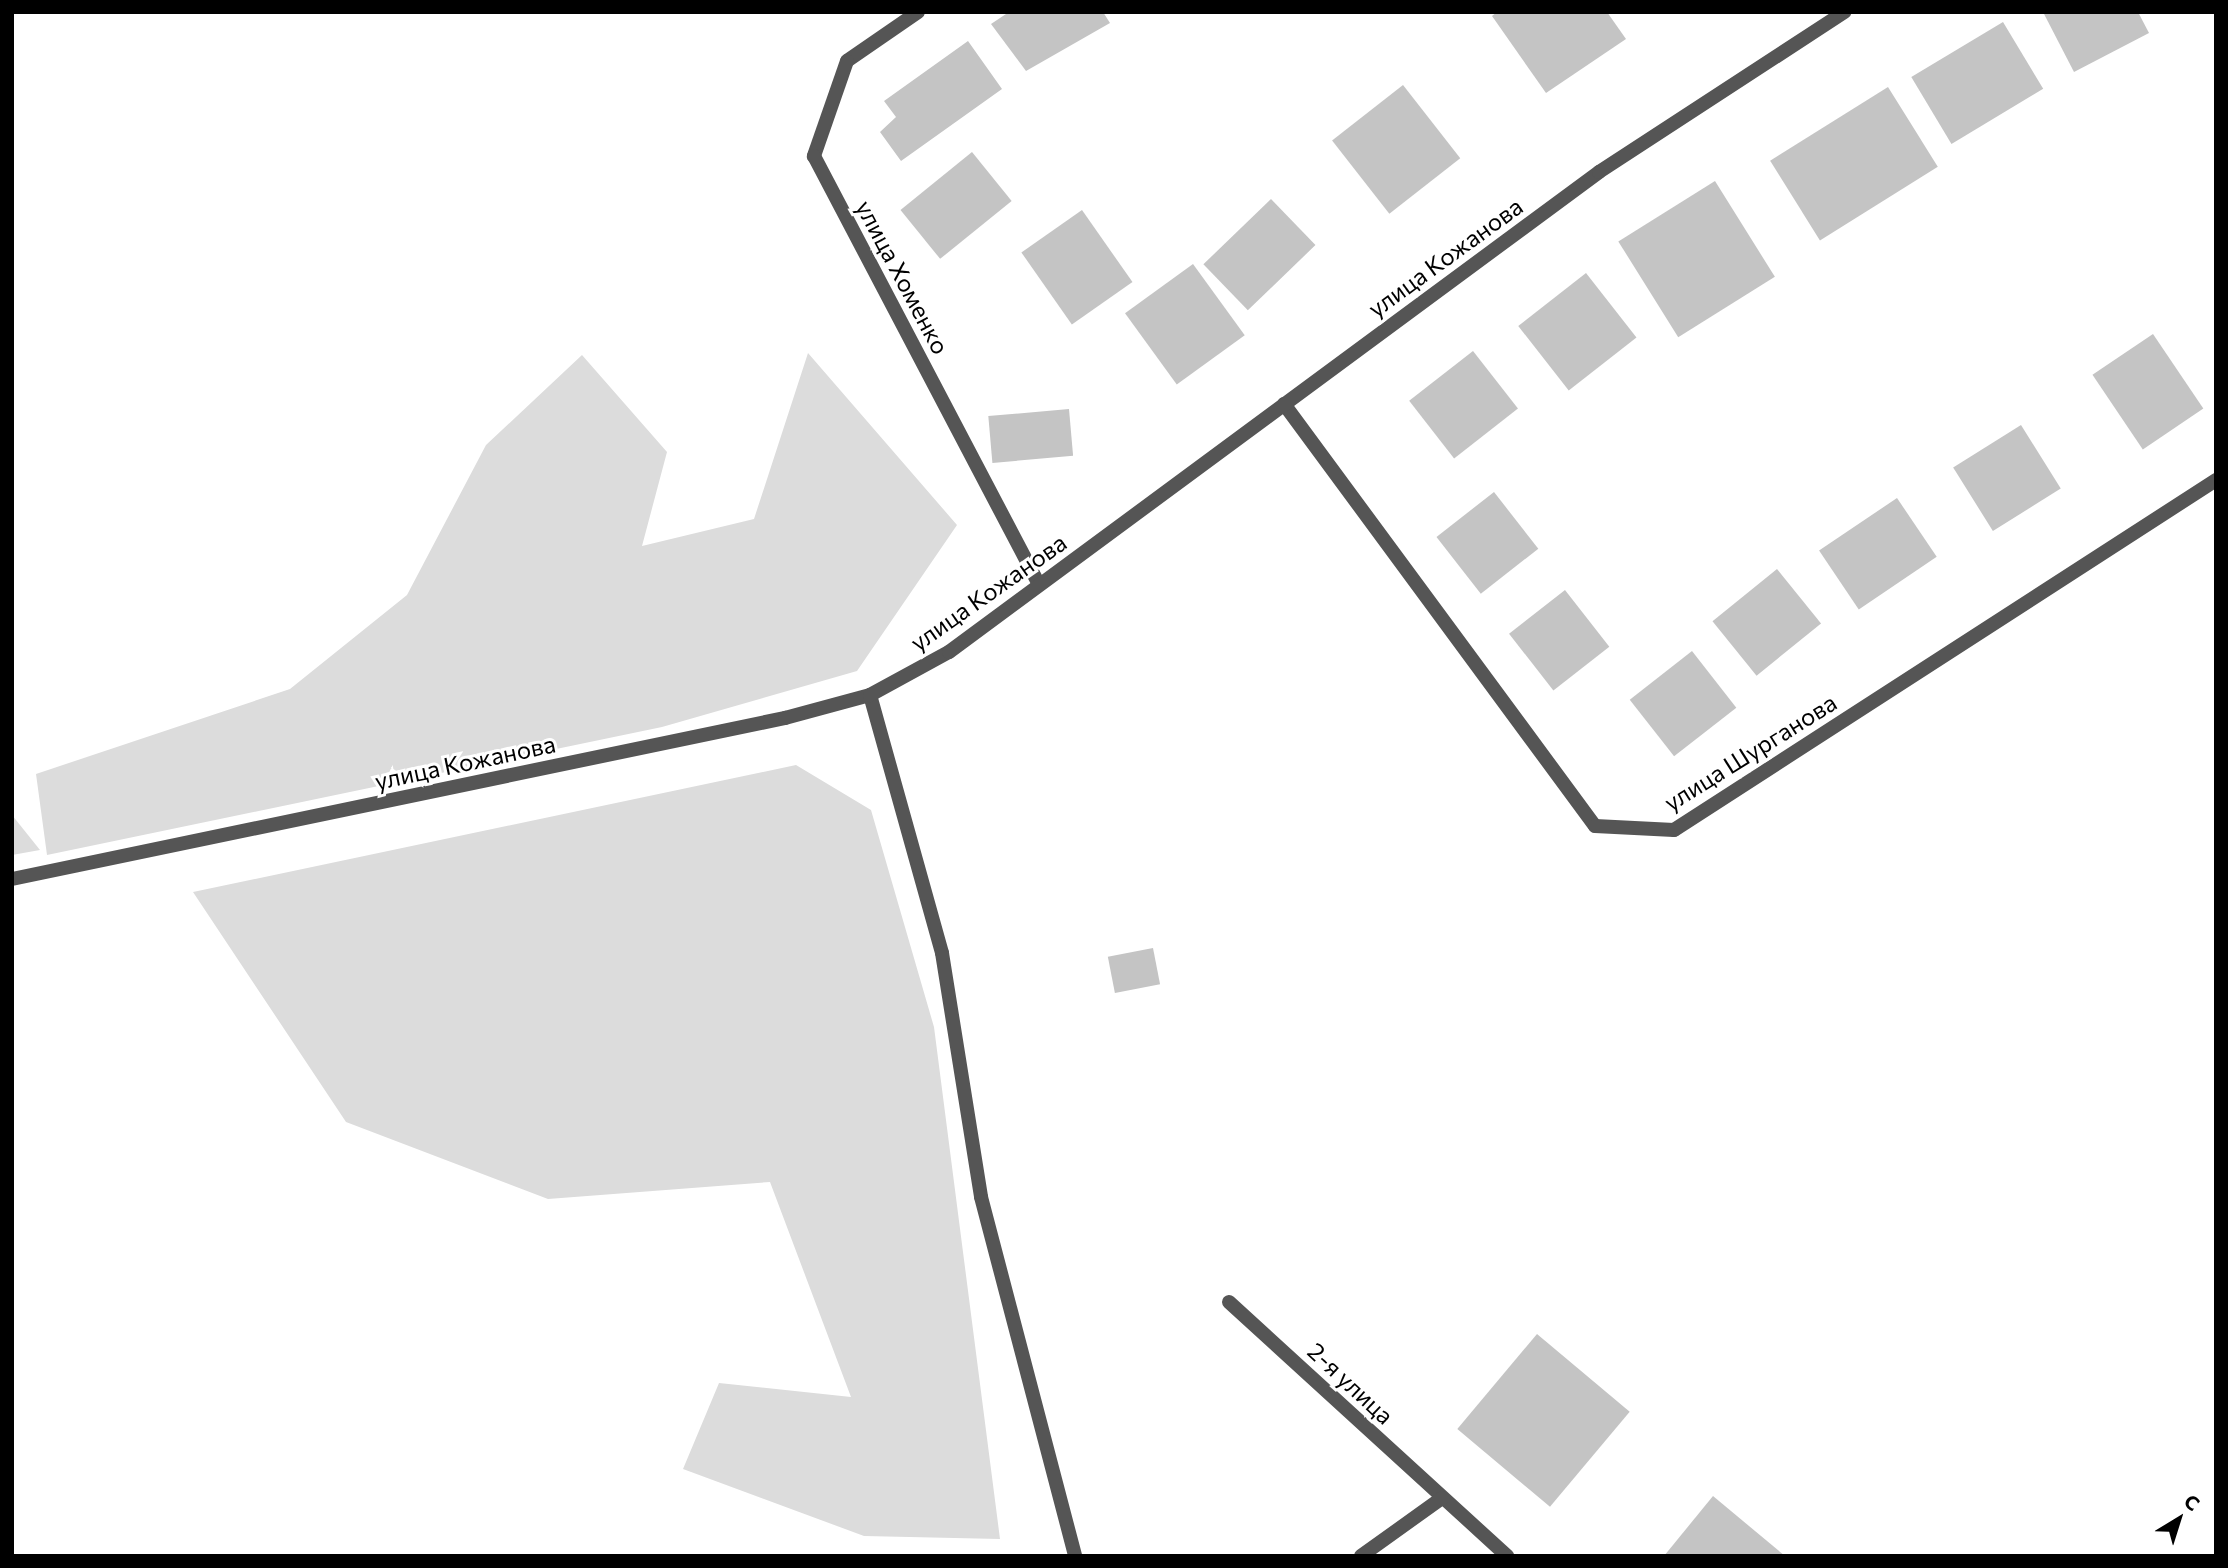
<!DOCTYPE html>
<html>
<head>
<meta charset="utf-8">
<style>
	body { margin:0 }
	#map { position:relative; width:2228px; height:1568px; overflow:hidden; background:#fff; font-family:Commissioner,sans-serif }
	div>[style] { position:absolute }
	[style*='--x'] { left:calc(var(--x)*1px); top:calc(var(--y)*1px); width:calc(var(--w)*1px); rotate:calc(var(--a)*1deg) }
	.green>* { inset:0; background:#dcdcdc }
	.building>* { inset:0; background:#c4c4c4; transform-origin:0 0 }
	.minor>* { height:14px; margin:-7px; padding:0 7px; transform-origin:7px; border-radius:7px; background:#555 }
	span { translate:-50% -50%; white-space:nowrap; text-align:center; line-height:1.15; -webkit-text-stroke:6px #fff; paint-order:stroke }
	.street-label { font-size:24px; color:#000 }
	.frame { position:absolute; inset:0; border:14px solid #000; pointer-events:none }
	.north { position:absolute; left:2144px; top:1484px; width:70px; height:70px; -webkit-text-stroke:5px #fff; paint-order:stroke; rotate:38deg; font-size:19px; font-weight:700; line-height:28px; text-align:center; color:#000 }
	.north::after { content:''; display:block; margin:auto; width:24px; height:32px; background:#000; clip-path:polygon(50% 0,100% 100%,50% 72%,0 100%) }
</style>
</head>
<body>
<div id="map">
	<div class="green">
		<i style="clip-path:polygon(808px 353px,957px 525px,857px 671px,662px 727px,47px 855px,36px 774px,290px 689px,407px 595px,486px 445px,582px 355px,667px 452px,642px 546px,754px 519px)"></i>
		<i style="clip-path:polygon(796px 765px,871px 810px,934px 1027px,1000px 1539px,864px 1536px,683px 1469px,719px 1383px,851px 1397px,770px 1182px,548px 1199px,346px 1122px,193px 892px)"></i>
		<i style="clip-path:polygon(12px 815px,40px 850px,12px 855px)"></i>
	</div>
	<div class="building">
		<i style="clip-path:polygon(1009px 12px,1103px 12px,1110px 23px,1026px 71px,991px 24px)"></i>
		<i style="clip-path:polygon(1497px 12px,1607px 12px,1626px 39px,1546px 93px,1492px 16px)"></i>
		<i style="clip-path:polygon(2043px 12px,2138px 12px,2149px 33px,2074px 72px)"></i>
		<i style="left:2003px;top:22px;width:78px;height:107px;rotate:59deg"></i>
		<i style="clip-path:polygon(968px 41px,1002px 89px,901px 161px,880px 132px,896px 117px,884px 101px)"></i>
		<i style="left:1403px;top:85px;width:93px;height:90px;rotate:52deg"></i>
		<i style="left:1888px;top:87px;width:94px;height:139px;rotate:58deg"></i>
		<i style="left:972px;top:152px;width:63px;height:92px;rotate:51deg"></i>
		<i style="left:1715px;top:181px;width:113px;height:114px;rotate:58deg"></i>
		<i style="left:1271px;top:199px;width:64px;height:94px;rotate:46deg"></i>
		<i style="left:1082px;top:210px;width:88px;height:74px;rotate:55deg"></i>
		<i style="left:1193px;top:264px;width:88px;height:84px;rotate:54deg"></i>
		<i style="left:1586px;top:273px;width:82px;height:86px;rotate:52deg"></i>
		<i style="left:2153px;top:334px;width:90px;height:73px;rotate:56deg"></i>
		<i style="left:1473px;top:351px;width:73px;height:81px;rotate:52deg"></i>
		<i style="left:1069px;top:409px;width:47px;height:81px;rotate:85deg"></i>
		<i style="left:2021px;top:425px;width:75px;height:80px;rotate:58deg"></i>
		<i style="left:1494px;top:492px;width:72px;height:73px;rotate:52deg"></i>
		<i style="left:1897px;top:498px;width:71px;height:94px;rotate:56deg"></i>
		<i style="left:1777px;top:569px;width:70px;height:83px;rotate:51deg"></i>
		<i style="left:1565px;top:590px;width:72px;height:71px;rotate:52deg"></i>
		<i style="left:1692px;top:651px;width:72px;height:79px;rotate:52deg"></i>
		<i style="left:1153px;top:948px;width:37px;height:46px;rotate:79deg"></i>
		<i style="left:1537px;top:1334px;width:121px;height:124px;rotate:40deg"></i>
		<i style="clip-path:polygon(1713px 1496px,1785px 1556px,1664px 1556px)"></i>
	</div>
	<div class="minor">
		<i style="--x:918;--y:12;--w:86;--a:145.4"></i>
		<i style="--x:847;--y:61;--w:101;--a:109.2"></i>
		<i style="--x:814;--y:156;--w:484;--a:62.3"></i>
		<i style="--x:1284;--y:404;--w:524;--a:53.61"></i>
		<i style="--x:1595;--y:826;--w:79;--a:2.9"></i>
		<i style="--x:1674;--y:830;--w:645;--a:-32.85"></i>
		<i style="--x:870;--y:695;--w:268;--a:74.4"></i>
		<i style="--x:942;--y:953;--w:247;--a:80.9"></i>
		<i style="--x:981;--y:1197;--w:371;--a:75.3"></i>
		<i style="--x:12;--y:879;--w:790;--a:-11.77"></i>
		<i style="--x:785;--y:718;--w:88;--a:-15.1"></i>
		<i style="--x:870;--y:695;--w:90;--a:-28.6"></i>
		<i style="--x:949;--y:652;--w:808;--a:-36.44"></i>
		<i style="--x:1599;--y:172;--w:293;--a:-33.1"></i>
		<i style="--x:1229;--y:1302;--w:377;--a:42.4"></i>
		<i style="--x:1361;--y:1556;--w:100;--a:-35.6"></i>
	</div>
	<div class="street-label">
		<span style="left:1445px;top:257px;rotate:-36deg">улица Кожанова</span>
		<span style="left:903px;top:277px;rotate:62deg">улица Хоменко</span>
		<span style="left:988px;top:592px;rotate:-35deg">улица Кожанова</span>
		<span style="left:1750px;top:752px;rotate:-32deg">улица Шурганова</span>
		<span style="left:465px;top:762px;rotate:-12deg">улица Кожанова</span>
		<span style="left:1351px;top:1383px;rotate:43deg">2-я улица</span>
	</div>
	<div class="frame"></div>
	<div class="north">С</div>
</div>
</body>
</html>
